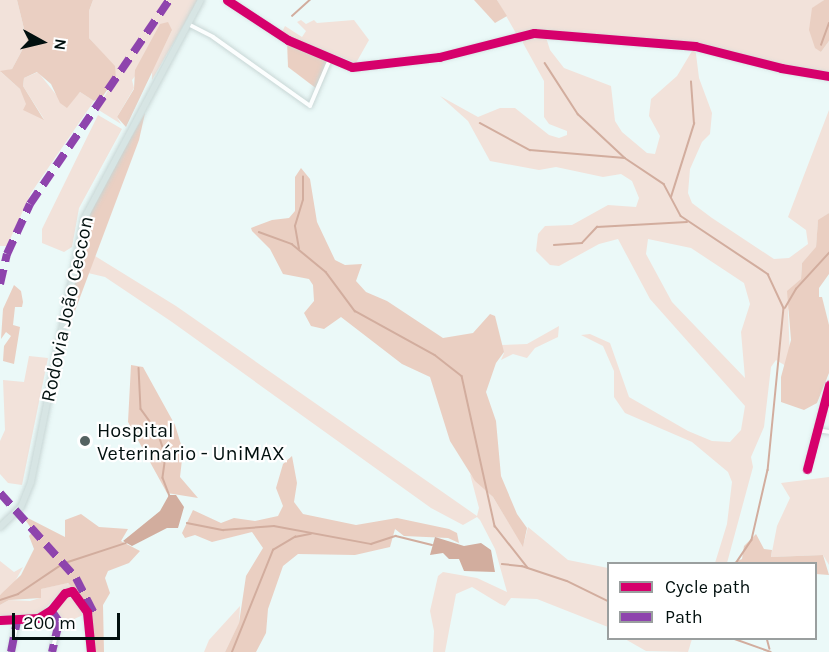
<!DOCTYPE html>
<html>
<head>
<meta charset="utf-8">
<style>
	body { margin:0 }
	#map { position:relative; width:829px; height:652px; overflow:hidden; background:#ebf9f8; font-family:Karla,sans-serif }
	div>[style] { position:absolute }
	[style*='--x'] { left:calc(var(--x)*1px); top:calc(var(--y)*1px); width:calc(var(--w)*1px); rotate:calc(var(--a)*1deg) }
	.green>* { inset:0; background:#f2e2da }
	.forest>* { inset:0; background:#eacfc2 }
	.water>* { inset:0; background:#d2ad9e }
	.stream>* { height:1.5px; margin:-0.75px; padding:0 0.75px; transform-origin:0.75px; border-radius:0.75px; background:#d2ad9e }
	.roads { filter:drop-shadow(0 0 2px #c8d6d5) drop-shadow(0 0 2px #c8d6d5) }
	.street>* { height:4px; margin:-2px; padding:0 2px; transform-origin:2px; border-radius:2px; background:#fcfefe }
	.secondary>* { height:5px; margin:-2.5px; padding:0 2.5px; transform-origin:2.5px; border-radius:2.5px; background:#fcfefe }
	.primary>* { height:6px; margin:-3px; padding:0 3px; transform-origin:3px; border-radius:3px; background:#d7e5e4 }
	.quiet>* { height:8px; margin-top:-4px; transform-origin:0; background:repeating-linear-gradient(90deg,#8e44ad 0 15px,transparent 0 23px) }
	.cycleway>* { height:9px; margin:-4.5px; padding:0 4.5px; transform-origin:4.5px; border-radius:4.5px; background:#d6006c }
	.dots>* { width:16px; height:16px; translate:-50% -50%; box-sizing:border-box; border:3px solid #fff; border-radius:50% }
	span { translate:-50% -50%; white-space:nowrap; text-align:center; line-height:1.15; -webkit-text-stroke:4.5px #fff; paint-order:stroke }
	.street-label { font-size:20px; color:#02100f }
	.poi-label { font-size:20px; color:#02100f }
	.left { translate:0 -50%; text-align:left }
	.legend { position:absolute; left:607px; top:562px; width:210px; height:78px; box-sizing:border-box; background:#fff; border:2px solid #9a9f9f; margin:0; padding:8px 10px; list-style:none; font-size:18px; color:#02100f }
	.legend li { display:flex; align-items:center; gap:12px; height:30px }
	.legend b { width:30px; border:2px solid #9a9f9f }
	.north { position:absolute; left:12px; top:12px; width:60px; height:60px; -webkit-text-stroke:4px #fff; paint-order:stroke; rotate:98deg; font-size:16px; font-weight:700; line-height:24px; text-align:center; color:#02100f }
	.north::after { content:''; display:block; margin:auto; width:21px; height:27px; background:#02100f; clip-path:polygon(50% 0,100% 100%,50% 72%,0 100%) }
	.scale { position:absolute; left:12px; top:613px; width:108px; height:27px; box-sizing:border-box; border:3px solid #02100f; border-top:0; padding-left:8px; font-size:18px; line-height:21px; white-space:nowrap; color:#02100f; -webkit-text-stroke:4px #fff; paint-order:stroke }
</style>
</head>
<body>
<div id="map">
	<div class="green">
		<i style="clip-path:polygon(0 0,17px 0,27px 41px,12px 69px,1px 72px,20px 89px,33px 112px,44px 119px,23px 86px,24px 78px,38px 72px,66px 107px,80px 92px,94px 101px,31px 193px,7px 246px,0 246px)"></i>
		<i style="clip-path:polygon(93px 0,198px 0,152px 80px,152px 70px,172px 30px,132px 80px,134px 88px,117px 117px,121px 124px,97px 109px,116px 77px,114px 66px,89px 38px,89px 11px)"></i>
		<i style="clip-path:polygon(497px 0,824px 0,812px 9px,821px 52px,829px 41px,829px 72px,795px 69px,686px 42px,517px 35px)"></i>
		<i style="clip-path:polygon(301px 20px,306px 24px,314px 20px,317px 23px,354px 20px,369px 40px,356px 63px,281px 34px,285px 26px,302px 37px,306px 31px,297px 22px)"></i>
		<i style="clip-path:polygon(evenodd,545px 34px,550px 50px,564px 68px,611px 86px,615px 121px,622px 132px,647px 153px,655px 154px,660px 136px,649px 116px,651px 99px,677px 76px,695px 46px,699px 78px,712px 113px,710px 134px,702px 142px,690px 169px,688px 193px,692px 203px,712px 218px,774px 259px,789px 258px,808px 244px,806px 230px,788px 217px,829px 110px,829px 213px,818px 221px,816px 248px,802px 263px,801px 279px,788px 311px,790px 355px,786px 366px,776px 360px,771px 367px,764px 427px,751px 457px,753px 467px,727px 563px,715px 563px,727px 524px,732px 482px,728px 472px,692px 442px,625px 413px,614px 397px,614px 371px,603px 346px,581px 335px,590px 334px,610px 343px,629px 397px,688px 431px,712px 441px,730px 442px,741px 430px,745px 406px,650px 299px,618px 239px,599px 244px,559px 266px,550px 265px,536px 251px,538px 234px,545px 226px,572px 225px,608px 205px,636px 207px,639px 198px,632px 181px,621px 174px,603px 177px,556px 167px,539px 170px,490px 161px,468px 121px,440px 96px,478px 117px,500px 108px,515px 108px,549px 135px,559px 138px,567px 135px,567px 131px,549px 124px,544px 117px,544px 81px,523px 43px,522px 35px,545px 34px,648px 239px,691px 248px,744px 283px,750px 304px,741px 332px,745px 378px,672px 302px,646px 254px,648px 239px)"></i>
		<i style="clip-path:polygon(98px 115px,122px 129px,79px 208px,72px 247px,64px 252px,42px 243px,42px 229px)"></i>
		<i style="clip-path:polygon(95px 256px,176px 306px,477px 516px,479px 508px,470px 474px,493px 497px,523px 546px,528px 527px,568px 560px,608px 568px,608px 627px,537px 599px,511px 598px,505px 606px,500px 604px,472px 587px,456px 594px,445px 652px,433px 652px,434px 631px,430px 611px,438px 576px,443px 572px,477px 578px,507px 592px,495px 549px,480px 520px,477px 517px,463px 525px,431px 508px,172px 322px,105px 277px,88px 273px)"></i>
		<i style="clip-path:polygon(559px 326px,558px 337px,535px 348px,527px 358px,513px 354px,501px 360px,504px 353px,501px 345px,527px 344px)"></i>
		<i style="clip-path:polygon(29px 356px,48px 358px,22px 485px,8px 483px,0 474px,0 441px,5px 430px,3px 380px,24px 382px)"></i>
		<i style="clip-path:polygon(829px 477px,829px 565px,823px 555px,771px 557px,777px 526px,790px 498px,781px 483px)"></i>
		<i style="clip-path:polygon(0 561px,14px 572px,23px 567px,12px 587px,0 595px)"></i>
		<i style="clip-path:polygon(67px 583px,78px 590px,62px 591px,39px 615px,0 616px,0 605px,9px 600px,30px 601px,40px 598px,40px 589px)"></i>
		<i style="clip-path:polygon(67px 597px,74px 599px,83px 615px,61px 625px,57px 610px)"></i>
		<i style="clip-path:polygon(240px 606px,239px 624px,225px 652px,204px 652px,209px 640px)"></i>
		<i style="clip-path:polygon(625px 639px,692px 639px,688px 652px,646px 651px)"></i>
	</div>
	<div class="forest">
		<i style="clip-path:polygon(17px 0,93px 0,89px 11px,89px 38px,115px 66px,116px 77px,103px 96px,94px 101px,80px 92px,67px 108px,60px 103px,51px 84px,37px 72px,24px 78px,23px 86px,44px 120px,23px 110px,26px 104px,20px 89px,0 71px,12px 69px,27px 41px)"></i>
		<i style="clip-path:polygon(474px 0,497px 0,507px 16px,495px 23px)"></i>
		<i style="clip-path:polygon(824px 0,829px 0,829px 41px,821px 52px,815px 48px,809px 30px,812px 8px)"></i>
		<i style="clip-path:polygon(168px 22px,172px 30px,126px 127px,117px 117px,134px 89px,135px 70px,160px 24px)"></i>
		<i style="clip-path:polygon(287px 41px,329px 60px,317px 89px,288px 67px)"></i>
		<i style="clip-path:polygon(145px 113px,139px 140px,70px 324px,67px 320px,92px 206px)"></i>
		<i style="clip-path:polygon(301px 168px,310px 179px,317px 222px,335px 260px,345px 265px,362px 264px,356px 281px,366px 292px,387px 301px,443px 338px,473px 333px,490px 314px,495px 316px,504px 352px,496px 363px,486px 392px,496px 421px,501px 476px,517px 514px,527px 528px,523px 547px,493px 497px,475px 481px,450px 441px,430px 377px,402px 364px,341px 317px,324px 329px,311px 326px,304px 313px,314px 301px,313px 285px,309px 279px,283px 274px,270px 249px,252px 231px,251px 228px,272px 220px,289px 218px,295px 211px,295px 177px)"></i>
		<i style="clip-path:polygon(829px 213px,829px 274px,819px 288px,819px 297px,822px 297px,829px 325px,829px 373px,817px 403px,804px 410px,781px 402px,781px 377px,791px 340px,787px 291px,801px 279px,802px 263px,816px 247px,818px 220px)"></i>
		<i style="clip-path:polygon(14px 285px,21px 291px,23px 302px,22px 307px,15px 307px,13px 325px,20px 327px,14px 364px,3px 361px,4px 346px,11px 336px,6px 332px,1px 339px,3px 309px)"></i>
		<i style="clip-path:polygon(131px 365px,143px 367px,175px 425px,183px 451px,180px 477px,198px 498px,167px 493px,128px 422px)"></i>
		<i style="clip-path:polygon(292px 456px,297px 483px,294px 502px,303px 514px,356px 525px,397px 518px,449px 529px,457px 533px,459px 543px,448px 538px,404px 536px,395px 529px,390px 547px,355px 555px,298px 554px,283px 566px,268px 609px,266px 633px,256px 652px,225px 652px,239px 623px,246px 576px,263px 548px,252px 532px,212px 542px,195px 535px,185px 538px,182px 533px,193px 510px,221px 523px,234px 518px,255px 521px,278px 516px,283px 506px,276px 488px,283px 464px)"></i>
		<i style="clip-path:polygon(81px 514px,99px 527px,128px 529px,121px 541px,140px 551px,129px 563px,108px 571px,105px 578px,110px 593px,103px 605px,104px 652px,95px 652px,88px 605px,68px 583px,41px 589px,41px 598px,9px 600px,0 605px,0 595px,21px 575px,34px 549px,29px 536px,33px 531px,22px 515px,65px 537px,65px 520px)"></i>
		<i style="clip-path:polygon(756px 534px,764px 549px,772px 550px,771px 557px,823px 555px,829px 575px,816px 574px,816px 564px,732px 563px,742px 559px,744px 546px)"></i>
	</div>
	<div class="water">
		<i style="clip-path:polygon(169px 495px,176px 495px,184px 507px,178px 528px,167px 528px,132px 546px,123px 541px,160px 511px)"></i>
		<i style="clip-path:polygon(435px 537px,464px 546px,481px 543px,491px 550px,495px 572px,464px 571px,459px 559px,449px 559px,443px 553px,430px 555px)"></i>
	</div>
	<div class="stream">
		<i style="--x:292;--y:16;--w:24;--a:-42"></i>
		<i style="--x:821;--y:45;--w:23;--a:-70"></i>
		<i style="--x:545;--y:63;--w:61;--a:57.1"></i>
		<i style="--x:578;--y:114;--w:64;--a:43.1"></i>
		<i style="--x:480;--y:123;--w:57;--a:28.4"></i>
		<i style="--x:530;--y:150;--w:95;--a:4.8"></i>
		<i style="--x:625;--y:158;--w:47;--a:33.7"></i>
		<i style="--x:664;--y:184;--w:36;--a:62"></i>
		<i style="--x:681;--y:216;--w:105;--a:33.7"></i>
		<i style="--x:768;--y:274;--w:38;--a:65"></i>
		<i style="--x:784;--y:308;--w:163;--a:95.6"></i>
		<i style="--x:768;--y:470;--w:72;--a:102.9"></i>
		<i style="--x:752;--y:540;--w:29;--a:124"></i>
		<i style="--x:671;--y:197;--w:77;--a:-72.5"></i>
		<i style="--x:694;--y:124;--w:42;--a:-94.1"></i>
		<i style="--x:259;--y:232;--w:35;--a:20"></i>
		<i style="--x:292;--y:244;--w:44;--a:39.5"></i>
		<i style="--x:326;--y:272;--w:49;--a:53.4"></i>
		<i style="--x:355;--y:311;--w:91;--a:28.8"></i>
		<i style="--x:435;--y:355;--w:34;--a:38"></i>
		<i style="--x:462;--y:376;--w:154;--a:77.6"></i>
		<i style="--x:495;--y:526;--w:53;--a:51.8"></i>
		<i style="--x:554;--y:245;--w:28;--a:-4"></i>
		<i style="--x:582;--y:243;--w:22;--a:-47"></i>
		<i style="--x:597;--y:227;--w:90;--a:-3.2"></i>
		<i style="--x:299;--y:249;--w:23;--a:-100"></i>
		<i style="--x:295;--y:226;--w:27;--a:-73"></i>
		<i style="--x:303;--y:200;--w:23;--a:-90"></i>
		<i style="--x:785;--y:308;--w:22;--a:-60"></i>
		<i style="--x:796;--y:289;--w:49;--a:-47.5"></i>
		<i style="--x:139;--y:368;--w:41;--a:87.2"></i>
		<i style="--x:141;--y:409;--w:29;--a:54"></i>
		<i style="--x:158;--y:432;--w:25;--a:72"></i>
		<i style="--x:166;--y:456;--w:22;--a:98"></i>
		<i style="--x:163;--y:478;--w:19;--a:69"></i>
		<i style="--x:187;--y:523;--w:37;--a:11"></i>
		<i style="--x:223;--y:530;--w:51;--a:-4.5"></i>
		<i style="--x:274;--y:526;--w:99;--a:10.5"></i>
		<i style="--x:371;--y:544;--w:26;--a:-18"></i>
		<i style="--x:396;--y:536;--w:37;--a:14"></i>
		<i style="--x:65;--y:563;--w:64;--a:-18.2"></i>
		<i style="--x:502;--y:564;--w:20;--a:6"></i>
		<i style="--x:522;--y:566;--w:47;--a:18.4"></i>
		<i style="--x:567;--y:581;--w:46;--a:26"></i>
		<i style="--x:0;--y:600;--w:19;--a:-18"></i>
		<i style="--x:18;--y:594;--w:52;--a:-34"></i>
		<i style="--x:732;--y:638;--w:41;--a:19.7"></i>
		<i style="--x:767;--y:638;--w:11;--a:75"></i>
		<i style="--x:232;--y:652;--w:110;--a:-68.1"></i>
		<i style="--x:273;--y:550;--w:26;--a:-31"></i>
		<i style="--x:295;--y:537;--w:16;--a:-11"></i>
	</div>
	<div class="roads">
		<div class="street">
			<i style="--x:188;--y:24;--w:28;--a:27"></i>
			<i style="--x:213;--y:37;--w:119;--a:35.4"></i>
			<i style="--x:310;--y:106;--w:51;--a:-66.9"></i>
			<i style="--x:817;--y:430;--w:12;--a:9"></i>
			<i style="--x:807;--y:469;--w:87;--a:-75.3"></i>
			<i style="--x:51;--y:610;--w:14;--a:56"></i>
			<i style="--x:59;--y:622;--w:31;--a:103"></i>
			<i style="--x:0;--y:620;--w:38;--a:-3"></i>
			<i style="--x:38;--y:618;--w:15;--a:-32"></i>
			<i style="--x:51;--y:610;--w:22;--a:-51"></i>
			<i style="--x:65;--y:593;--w:7;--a:-16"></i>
			<i style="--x:72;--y:591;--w:26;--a:54"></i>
			<i style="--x:87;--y:612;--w:40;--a:84.3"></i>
			<i style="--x:11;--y:652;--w:33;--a:-79"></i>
		</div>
		<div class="secondary">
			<i style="--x:227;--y:0;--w:73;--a:33.3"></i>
			<i style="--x:288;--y:40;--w:69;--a:22.9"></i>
			<i style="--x:352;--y:67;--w:88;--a:-6.6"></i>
			<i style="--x:439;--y:57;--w:98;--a:-14.2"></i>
			<i style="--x:534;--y:33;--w:162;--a:4.6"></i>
			<i style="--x:695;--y:46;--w:89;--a:14.3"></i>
			<i style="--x:781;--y:68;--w:49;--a:9.5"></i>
		</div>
		<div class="primary">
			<i style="--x:0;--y:527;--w:29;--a:-44"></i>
			<i style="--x:21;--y:507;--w:27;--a:-68"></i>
			<i style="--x:31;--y:482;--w:270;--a:-78.5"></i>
			<i style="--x:85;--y:217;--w:246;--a:-61.9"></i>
		</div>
	</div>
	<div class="quiet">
		<i style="--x:0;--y:284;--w:31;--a:-77"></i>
		<i style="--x:7;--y:254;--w:55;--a:-65.3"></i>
		<i style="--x:30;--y:204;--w:247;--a:-55.7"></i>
		<i style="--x:0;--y:493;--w:114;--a:48.2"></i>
		<i style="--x:76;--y:578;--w:39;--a:63"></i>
		<i style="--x:51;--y:610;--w:14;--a:56"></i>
		<i style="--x:59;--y:622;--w:31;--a:103"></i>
		<i style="--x:11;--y:652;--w:33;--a:-79"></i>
	</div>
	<div class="cycleway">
		<i style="--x:227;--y:0;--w:73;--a:33.3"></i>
		<i style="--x:288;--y:40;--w:69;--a:22.9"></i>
		<i style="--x:352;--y:67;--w:88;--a:-6.6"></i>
		<i style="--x:439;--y:57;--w:98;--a:-14.2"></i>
		<i style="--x:534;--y:33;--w:162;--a:4.6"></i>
		<i style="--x:695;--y:46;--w:89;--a:14.3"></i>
		<i style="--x:781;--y:68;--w:49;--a:9.5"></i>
		<i style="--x:807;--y:469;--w:87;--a:-75.3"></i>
		<i style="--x:0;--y:620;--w:38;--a:-3"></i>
		<i style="--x:38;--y:618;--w:15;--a:-32"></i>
		<i style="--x:51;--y:610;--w:22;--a:-51"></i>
		<i style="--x:65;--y:593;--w:7;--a:-16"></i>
		<i style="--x:72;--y:591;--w:26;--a:54"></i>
		<i style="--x:87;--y:612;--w:40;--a:84.3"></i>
	</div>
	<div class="dots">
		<i style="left:85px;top:441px;background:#546261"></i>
	</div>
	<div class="street-label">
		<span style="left:67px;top:309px;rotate:-78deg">Rodovia João Ceccon</span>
	</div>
	<div class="poi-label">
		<span class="left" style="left:97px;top:442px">Hospital<br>Veterinário - UniMAX</span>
	</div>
	<ul class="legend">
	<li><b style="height:8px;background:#d6006c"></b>Cycle path</li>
	<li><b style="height:8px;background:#8e44ad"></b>Path</li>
	</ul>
	<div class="north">N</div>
	<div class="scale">200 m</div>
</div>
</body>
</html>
